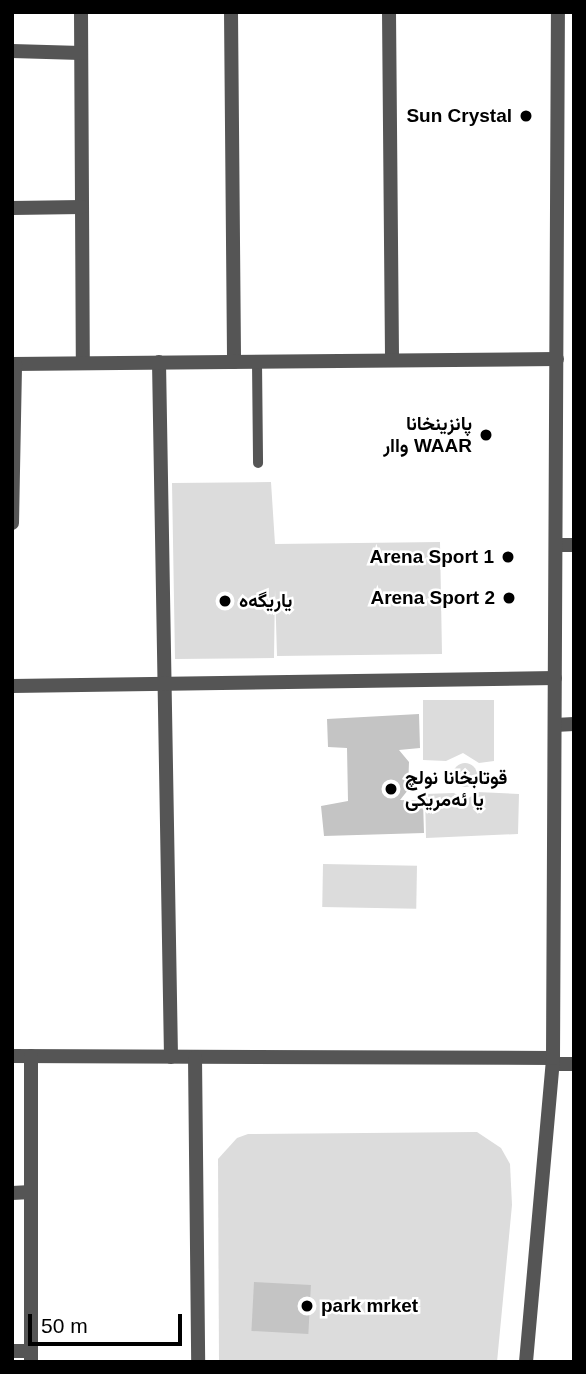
<!DOCTYPE html>
<html>
<head>
<meta charset="utf-8">
<style>
	body { margin:0 }
	#map { position:relative; width:586px; height:1374px; overflow:hidden; background:#fff; font-family:Helvetica,Vazirmatn,sans-serif }
	div>[style] { position:absolute }
	[style*='--x'] { left:calc(var(--x)*1px); top:calc(var(--y)*1px); width:calc(var(--w)*1px); rotate:calc(var(--a)*1deg) }
	.green>* { inset:0; background:#dcdcdc; transform-origin:0 0 }
	.round { border-radius:50% }
	.building>* { inset:0; background:#c4c4c4; transform-origin:0 0 }
	.service>* { height:10px; margin:-5px; padding:0 5px; transform-origin:5px; border-radius:5px; background:#555 }
	.minor>* { height:14px; margin:-7px; padding:0 7px; transform-origin:7px; border-radius:7px; background:#555 }
	.tertiary>* { height:14px; margin:-7px; padding:0 7px; transform-origin:7px; border-radius:7px; background:#555 }
	.dots>* { width:19px; height:19px; translate:-50% -50%; box-sizing:border-box; border:4px solid #fff; border-radius:50% }
	span { translate:-50% -50%; white-space:nowrap; text-align:center; line-height:1.15; -webkit-text-stroke:5px #fff; paint-order:stroke }
	.poi-label { font-size:19px; color:#000; font-weight:700 }
	.right { translate:-100% -50%; text-align:right }
	.left { translate:0 -50%; text-align:left }
	.frame { position:absolute; inset:0; border:14px solid #000; pointer-events:none }
	.scale { position:absolute; left:28px; top:1314px; width:154px; height:32px; box-sizing:border-box; border:4px solid #000; border-top:0; padding-left:9px; font-size:21px; line-height:24px; white-space:nowrap; color:#000; -webkit-text-stroke:5px #fff; paint-order:stroke }
</style>
</head>
<body>
<div id="map">
	<div class="green">
		<i style="clip-path:polygon(271px 482px,275px 544px,440px 542px,442px 654px,277px 656px,275px 589px,274px 658px,175px 659px,172px 483px)"></i>
		<i style="clip-path:polygon(423px 700px,494px 700px,494px 761px,479px 763px,463px 753px,446px 761px,423px 760px)"></i>
		<i class="round" style="left:453px;top:763px;width:24px;height:24px"></i>
		<i style="clip-path:polygon(477px 792px,519px 794px,518px 834px,426px 838px,425px 794px,454px 793px,466px 800px)"></i>
		<i style="left:323px;top:864px;width:94px;height:43px;rotate:1deg"></i>
		<i style="clip-path:polygon(477px 1132px,501px 1148px,510px 1164px,512px 1205px,497px 1362px,219px 1362px,218px 1159px,237px 1138px,248px 1134px)"></i>
	</div>
	<div class="building">
		<i style="clip-path:polygon(419px 714px,420px 748px,399px 750px,409px 762px,408px 790px,400px 800px,423px 801px,424px 833px,324px 836px,321px 806px,348px 801px,347px 748px,328px 747px,327px 719px)"></i>
		<i style="left:254px;top:1282px;width:57px;height:49px;rotate:3deg"></i>
	</div>
	<div class="service">
		<i style="--x:257;--y:362;--w:101;--a:89.4"></i>
	</div>
	<div class="minor">
		<i style="--x:81;--y:12;--w:351;--a:89.7"></i>
		<i style="--x:231;--y:12;--w:350;--a:89.5"></i>
		<i style="--x:389;--y:12;--w:348;--a:89.5"></i>
		<i style="--x:12;--y:51;--w:69;--a:1.7"></i>
		<i style="--x:12;--y:208;--w:70;--a:-0.8"></i>
		<i style="--x:159;--y:362;--w:695;--a:89.01"></i>
		<i style="--x:12;--y:364;--w:545;--a:-0.53"></i>
		<i style="--x:12;--y:523;--w:159;--a:-88.9"></i>
		<i style="--x:556;--y:545;--w:18;--a:0"></i>
		<i style="--x:12;--y:686;--w:543;--a:-0.84"></i>
		<i style="--x:555;--y:725;--w:19;--a:-3"></i>
		<i style="--x:12;--y:1056;--w:541;--a:0.21"></i>
		<i style="--x:195;--y:1057;--w:305;--a:89.4"></i>
		<i style="--x:553;--y:1064;--w:21;--a:0"></i>
		<i style="--x:12;--y:1193;--w:19;--a:-3"></i>
		<i style="--x:12;--y:1351;--w:19;--a:0"></i>
		<i style="--x:31;--y:1362;--w:306;--a:-90"></i>
	</div>
	<div class="tertiary">
		<i style="--x:526;--y:1362;--w:305;--a:-84.9"></i>
		<i style="--x:553;--y:1058;--w:1046;--a:-89.73"></i>
	</div>
	<div class="dots">
		<i style="left:526px;top:116px;background:#000"></i>
		<i style="left:486px;top:435px;background:#000"></i>
		<i style="left:508px;top:557px;background:#000"></i>
		<i style="left:509px;top:598px;background:#000"></i>
		<i style="left:225px;top:601px;background:#000"></i>
		<i style="left:391px;top:789px;background:#000"></i>
		<i style="left:307px;top:1306px;background:#000"></i>
	</div>
	<div class="poi-label">
		<span class="right" style="left:512px;top:116px">Sun Crystal</span>
		<span class="right" style="left:472px;top:435px">پانزینخانا<br>واار WAAR</span>
		<span class="right" style="left:494px;top:557px">Arena Sport 1</span>
		<span class="right" style="left:495px;top:598px">Arena Sport 2</span>
		<span class="left" style="left:239px;top:601px">یاریگه‌ه</span>
		<span class="left" style="left:405px;top:789px">قوتابخانا نولچ<br>يا ئەمريكى</span>
		<span class="left" style="left:321px;top:1306px">park mrket</span>
	</div>
	<div class="frame"></div>
	<div class="scale">50 m</div>
</div>
</body>
</html>
